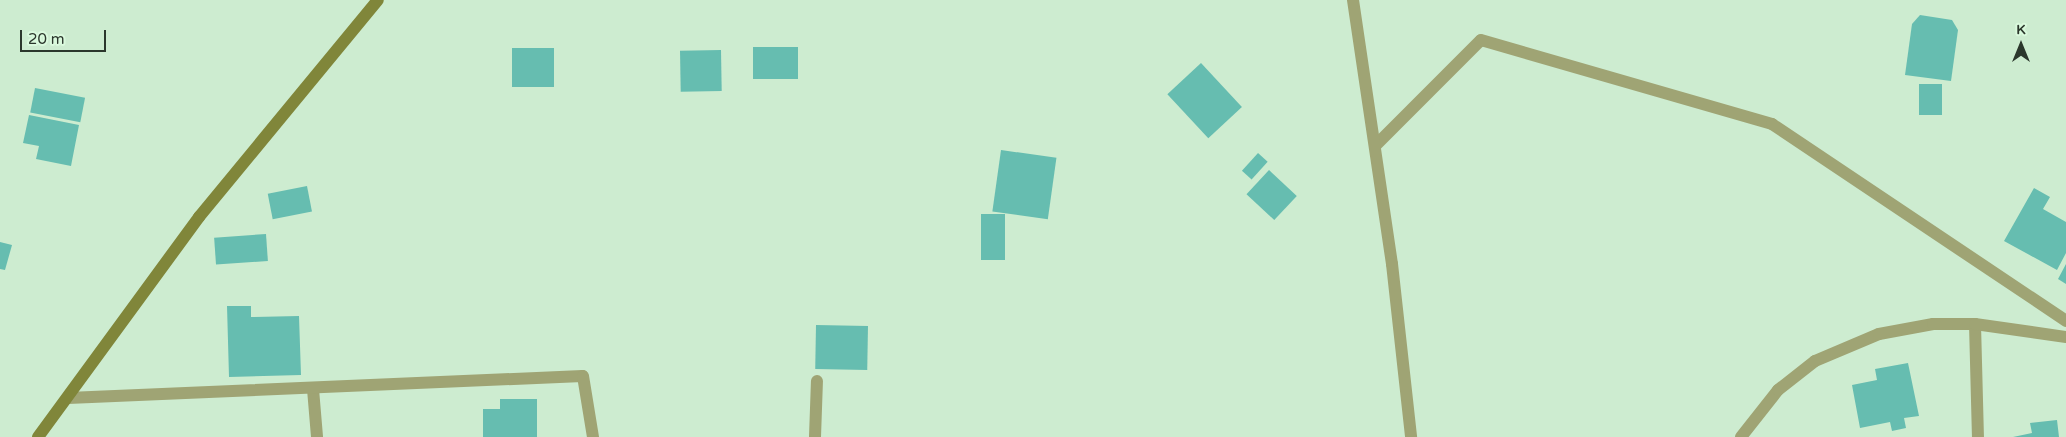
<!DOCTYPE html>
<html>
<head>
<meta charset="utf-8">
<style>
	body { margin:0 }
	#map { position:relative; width:2066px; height:437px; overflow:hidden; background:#cdecd0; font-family:"Varela Round",sans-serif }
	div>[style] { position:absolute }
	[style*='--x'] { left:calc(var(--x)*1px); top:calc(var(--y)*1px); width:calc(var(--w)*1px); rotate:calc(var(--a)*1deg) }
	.building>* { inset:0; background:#66bdb0; transform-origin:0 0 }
	.minor>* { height:12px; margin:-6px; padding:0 6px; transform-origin:6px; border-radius:6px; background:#9fa474 }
	.tertiary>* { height:12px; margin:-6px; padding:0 6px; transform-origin:6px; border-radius:6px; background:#9fa474 }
	.secondary>* { height:12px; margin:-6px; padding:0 6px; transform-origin:6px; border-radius:6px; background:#80863a }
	span { translate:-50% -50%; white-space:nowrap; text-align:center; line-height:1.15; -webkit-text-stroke:4.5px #daf9dd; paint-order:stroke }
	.north { position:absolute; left:1996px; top:20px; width:50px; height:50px; -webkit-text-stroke:4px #daf9dd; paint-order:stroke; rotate:0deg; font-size:14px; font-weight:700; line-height:20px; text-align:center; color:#2b372c }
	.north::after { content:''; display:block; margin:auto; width:18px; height:22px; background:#2b372c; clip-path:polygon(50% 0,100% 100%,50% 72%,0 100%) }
	.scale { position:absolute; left:20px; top:30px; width:86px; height:22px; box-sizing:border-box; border:2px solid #2b372c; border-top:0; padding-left:6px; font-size:15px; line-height:18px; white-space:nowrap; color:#2b372c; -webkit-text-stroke:4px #daf9dd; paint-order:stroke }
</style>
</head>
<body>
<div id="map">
	<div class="building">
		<i style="clip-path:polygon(1920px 15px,1952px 20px,1958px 30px,1951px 81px,1905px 75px,1912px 24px)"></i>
		<i style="left:753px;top:47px;width:45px;height:32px"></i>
		<i style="left:512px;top:48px;width:42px;height:39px"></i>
		<i style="left:721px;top:50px;width:41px;height:41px;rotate:89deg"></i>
		<i style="left:1201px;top:63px;width:60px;height:46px;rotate:47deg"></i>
		<i style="left:1919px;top:84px;width:23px;height:31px"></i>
		<i style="left:35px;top:88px;width:51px;height:25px;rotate:11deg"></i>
		<i style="clip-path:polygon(29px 115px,79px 125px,71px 166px,36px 159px,39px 146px,23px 143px)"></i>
		<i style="left:1001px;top:150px;width:56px;height:62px;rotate:8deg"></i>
		<i style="left:1258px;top:153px;width:13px;height:24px;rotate:42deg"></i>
		<i style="left:1269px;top:170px;width:38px;height:33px;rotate:43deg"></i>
		<i style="left:307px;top:186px;width:26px;height:40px;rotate:79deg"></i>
		<i style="clip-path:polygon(2034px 188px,2050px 197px,2043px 209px,2066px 222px,2066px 253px,2057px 270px,2004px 241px)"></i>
		<i style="left:981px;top:214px;width:24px;height:46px"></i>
		<i style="left:266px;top:234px;width:27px;height:52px;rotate:86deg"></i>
		<i style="clip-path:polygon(0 242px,12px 245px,5px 270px,0 269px)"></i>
		<i style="clip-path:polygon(2066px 264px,2066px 284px,2058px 279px)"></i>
		<i style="clip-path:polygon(227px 306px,251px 306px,251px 317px,299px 316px,301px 375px,229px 377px)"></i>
		<i style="left:816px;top:325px;width:52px;height:44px;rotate:1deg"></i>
		<i style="clip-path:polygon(1908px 363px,1919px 416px,1904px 418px,1906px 428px,1892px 431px,1890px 422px,1860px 428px,1852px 385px,1877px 380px,1875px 369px)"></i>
		<i style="clip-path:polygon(500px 399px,537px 399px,537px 437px,483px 437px,483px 409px,500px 409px)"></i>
		<i style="clip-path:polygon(2057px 420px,2059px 437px,2013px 437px,2032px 433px,2030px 423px)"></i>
	</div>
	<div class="minor">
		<i style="--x:1376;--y:145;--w:148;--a:-45"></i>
		<i style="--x:1481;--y:40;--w:303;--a:16.1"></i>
		<i style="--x:1772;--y:124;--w:354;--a:33.8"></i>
		<i style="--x:1975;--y:324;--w:113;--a:88.5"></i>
		<i style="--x:313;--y:389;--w:48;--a:85.2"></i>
		<i style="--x:68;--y:398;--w:515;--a:-2.45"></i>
		<i style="--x:583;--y:376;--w:62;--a:80.7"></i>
		<i style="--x:815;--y:437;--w:56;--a:-88"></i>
	</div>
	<div class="tertiary">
		<i style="--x:1353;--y:0;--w:267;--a:81.6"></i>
		<i style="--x:1392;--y:264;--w:174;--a:83.7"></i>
		<i style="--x:1741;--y:437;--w:60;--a:-51.8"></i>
		<i style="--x:1778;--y:390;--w:47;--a:-38.1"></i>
		<i style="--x:1815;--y:361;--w:69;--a:-22.9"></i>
		<i style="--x:1879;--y:334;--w:55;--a:-10.5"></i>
		<i style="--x:1933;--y:324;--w:42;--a:0"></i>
		<i style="--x:1975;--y:324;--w:92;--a:8.1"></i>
	</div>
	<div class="secondary">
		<i style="--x:38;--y:437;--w:273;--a:-53.8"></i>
		<i style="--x:199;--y:217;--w:281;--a:-50.5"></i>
	</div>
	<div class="north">K</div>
	<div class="scale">20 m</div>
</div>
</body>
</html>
